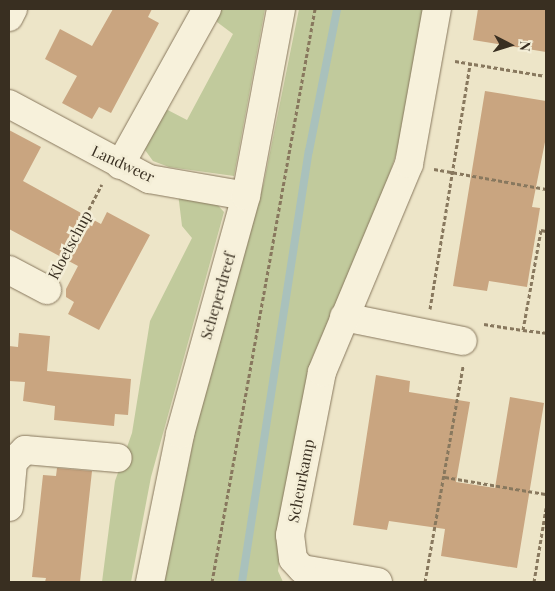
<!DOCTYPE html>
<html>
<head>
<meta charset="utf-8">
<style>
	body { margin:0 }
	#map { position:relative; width:555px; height:591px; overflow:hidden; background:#ede5c8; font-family:"Playfair Display",serif }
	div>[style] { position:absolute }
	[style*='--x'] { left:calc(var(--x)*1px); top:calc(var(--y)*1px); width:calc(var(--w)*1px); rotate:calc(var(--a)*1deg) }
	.green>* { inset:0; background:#c1ca9c }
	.stream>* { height:8px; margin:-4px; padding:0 4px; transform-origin:4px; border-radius:4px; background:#a9c1bc }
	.building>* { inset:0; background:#c9a580 }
	.path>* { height:3px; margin-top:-1.5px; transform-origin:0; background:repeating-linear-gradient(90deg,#88785e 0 4px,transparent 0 6.5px) }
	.roads { filter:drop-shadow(0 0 1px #88785e) drop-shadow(0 0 1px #88785e) }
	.minor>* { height:28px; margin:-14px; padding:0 14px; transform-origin:14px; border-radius:14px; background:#f7f1db }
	span { translate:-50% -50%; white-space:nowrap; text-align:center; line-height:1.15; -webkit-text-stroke:5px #f4eed7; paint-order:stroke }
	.street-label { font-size:15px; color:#392f21 }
	.frame { position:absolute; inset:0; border:10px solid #392f21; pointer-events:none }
	.north { position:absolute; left:485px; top:20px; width:50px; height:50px; -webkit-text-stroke:4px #f4eed7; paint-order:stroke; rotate:95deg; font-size:14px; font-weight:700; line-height:20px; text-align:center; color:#392f21 }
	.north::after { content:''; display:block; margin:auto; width:18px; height:22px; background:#392f21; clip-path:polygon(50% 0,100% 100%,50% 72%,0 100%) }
</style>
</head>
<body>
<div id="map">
	<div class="green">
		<i style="clip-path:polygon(218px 9px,265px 9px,234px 176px,169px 167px,153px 161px,145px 150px,145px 137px,160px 106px,187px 120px,233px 34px,217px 22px)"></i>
		<i style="clip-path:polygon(299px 9px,429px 9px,402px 137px,377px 211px,312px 358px,292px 457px,278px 571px,283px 582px,164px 582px,195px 432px,264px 182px)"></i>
		<i style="clip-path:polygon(178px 193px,214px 201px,224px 212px,151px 477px,131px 582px,102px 582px,115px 481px,132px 433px,150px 321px,192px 238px,182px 226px)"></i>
	</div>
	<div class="stream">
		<i style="--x:242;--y:582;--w:436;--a:-81.2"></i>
		<i style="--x:309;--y:151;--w:145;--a:-78.8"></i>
	</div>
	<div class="building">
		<i style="clip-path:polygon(113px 9px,152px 9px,148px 17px,159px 23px,111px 113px,99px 107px,92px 119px,62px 103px,77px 76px,45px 59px,60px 29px,92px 46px)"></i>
		<i style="clip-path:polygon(478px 9px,546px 9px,546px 52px,473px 40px)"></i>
		<i style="clip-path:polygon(485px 91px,546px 101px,546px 137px,532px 207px,540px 208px,527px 287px,489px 281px,487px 291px,453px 286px)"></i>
		<i style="clip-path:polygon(9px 130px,41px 147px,23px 181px,101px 224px,107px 212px,150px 235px,99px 330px,68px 314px,74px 302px,66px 297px,66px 289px,78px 266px,9px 229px)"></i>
		<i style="clip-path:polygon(19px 333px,50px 336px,47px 371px,131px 379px,128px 415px,115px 414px,114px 426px,54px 420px,55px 406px,23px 401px,25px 382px,9px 381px,9px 346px,18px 347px)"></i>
		<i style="clip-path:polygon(376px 375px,410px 381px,409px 392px,470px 402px,456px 482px,495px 488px,510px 397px,544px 403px,517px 568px,441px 556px,445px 529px,389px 521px,387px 530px,353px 525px)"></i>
		<i style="clip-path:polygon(57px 468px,92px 471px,80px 582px,45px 582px,46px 578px,32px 577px,43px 475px,56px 476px)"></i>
	</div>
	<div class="path">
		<i style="--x:455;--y:61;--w:92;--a:9.4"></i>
		<i style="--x:434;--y:169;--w:114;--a:10.1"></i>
		<i style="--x:59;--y:267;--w:93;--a:-62.6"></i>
		<i style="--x:430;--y:309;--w:248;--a:-80.7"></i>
		<i style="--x:484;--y:324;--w:39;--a:9"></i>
		<i style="--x:523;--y:330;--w:102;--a:-79.8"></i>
		<i style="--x:541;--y:230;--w:5;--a:11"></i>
		<i style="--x:523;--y:330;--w:23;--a:7"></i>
		<i style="--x:445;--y:477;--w:102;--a:9.6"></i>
		<i style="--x:212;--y:582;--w:582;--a:-79.81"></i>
		<i style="--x:425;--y:582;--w:219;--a:-80"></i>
		<i style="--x:534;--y:582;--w:75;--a:-80.8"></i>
	</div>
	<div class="roads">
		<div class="minor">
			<i style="--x:9;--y:17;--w:9;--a:-63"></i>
			<i style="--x:9;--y:104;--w:159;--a:28.2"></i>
			<i style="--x:149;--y:179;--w:98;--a:9.9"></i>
			<i style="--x:120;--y:165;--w:179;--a:-60.9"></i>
			<i style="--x:9;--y:270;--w:43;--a:27.8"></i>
			<i style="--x:344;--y:317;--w:121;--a:11.4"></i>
			<i style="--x:9;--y:507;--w:45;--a:-84.9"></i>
			<i style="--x:13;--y:462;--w:17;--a:-45"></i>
			<i style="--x:25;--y:450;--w:93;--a:4.9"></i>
			<i style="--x:150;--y:582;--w:151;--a:-78.5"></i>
			<i style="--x:180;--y:434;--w:247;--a:-74.5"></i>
			<i style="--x:246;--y:196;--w:190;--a:-79.4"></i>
			<i style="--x:378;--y:582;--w:77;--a:-170.3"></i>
			<i style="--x:302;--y:569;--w:13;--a:-132"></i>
			<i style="--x:293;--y:559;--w:24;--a:-97"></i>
			<i style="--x:290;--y:535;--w:166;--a:-78.9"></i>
			<i style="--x:322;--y:372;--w:225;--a:-67.3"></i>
			<i style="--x:409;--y:164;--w:158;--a:-79.8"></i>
		</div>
	</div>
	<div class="street-label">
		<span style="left:123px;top:164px;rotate:25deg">Landweer</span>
		<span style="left:70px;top:245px;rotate:-62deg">Kloetschup</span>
		<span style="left:218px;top:296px;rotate:-74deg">Scheperdreef</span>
		<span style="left:301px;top:481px;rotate:-79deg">Scheurkamp</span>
	</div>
	<div class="frame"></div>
	<div class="north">N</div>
</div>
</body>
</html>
